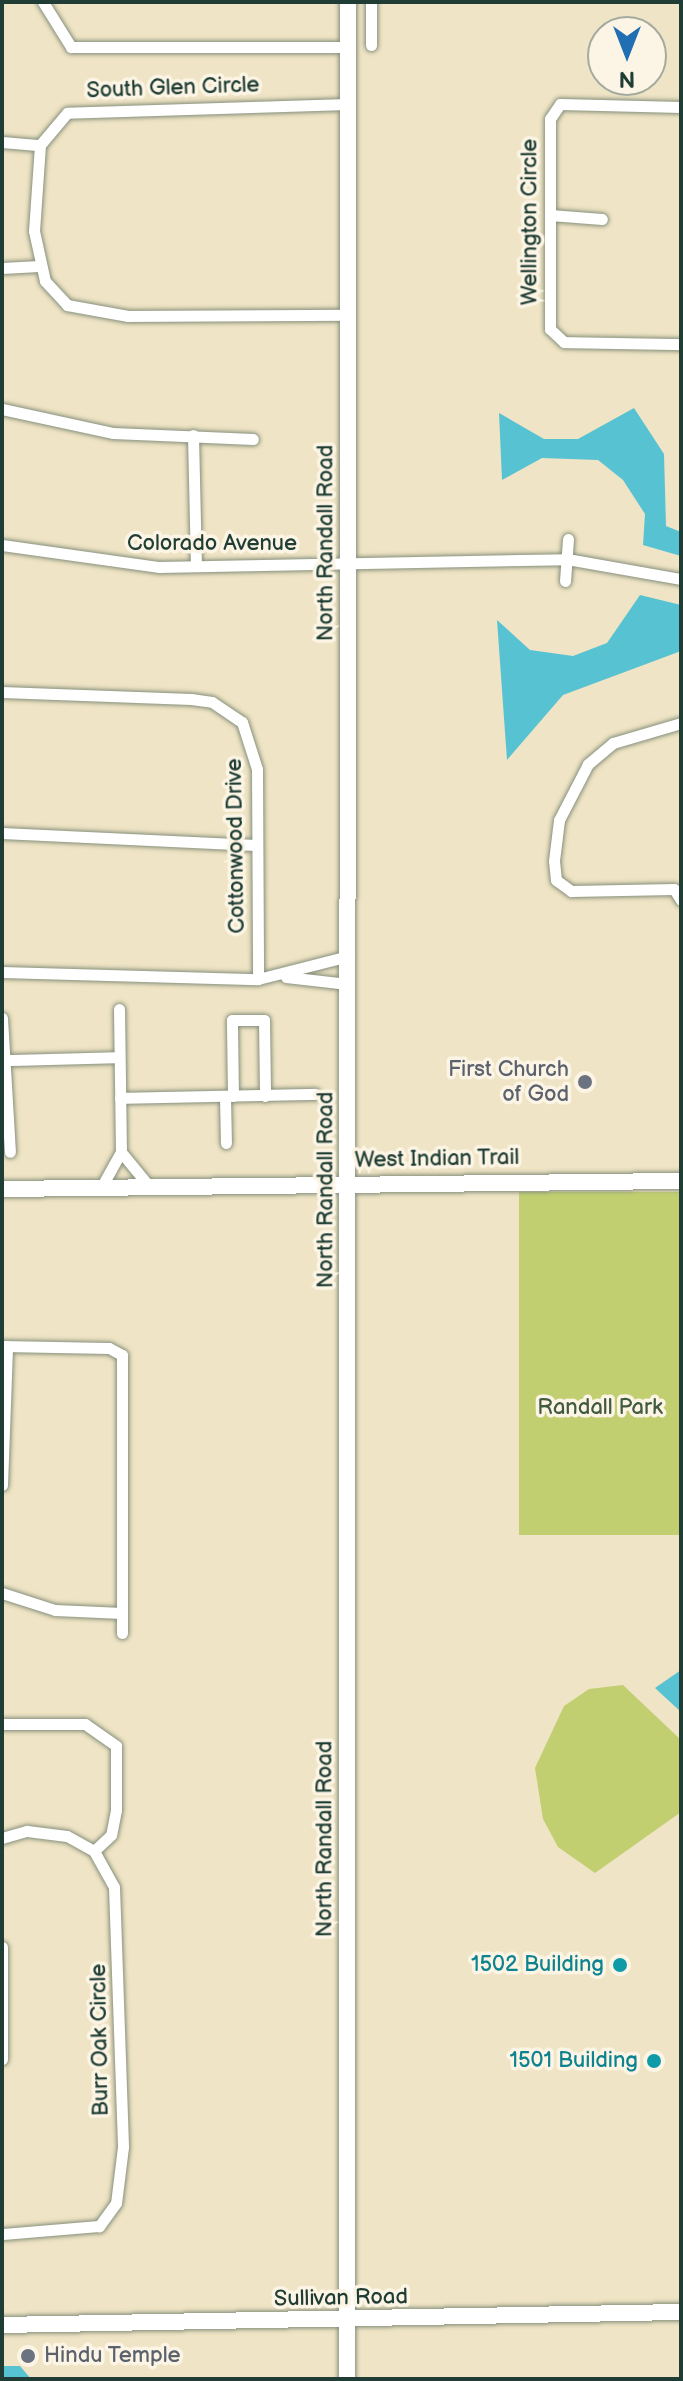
<!DOCTYPE html>
<html>
<head>
<meta charset="utf-8">
<style>
	body { margin:0 }
	#map { position:relative; width:683px; height:2381px; overflow:hidden; background:#efe4c5; font-family:"Balsamiq Sans",sans-serif }
	div>[style] { position:absolute }
	[style*='--x'] { left:calc(var(--x)*1px); top:calc(var(--y)*1px); width:calc(var(--w)*1px); rotate:calc(var(--a)*1deg) }
	.green>* { inset:0; background:#c1cf71; transform-origin:0 0 }
	.water>* { inset:0; background:#57c2d2 }
	.roads { filter:drop-shadow(0 0 2px #87907c) drop-shadow(0 0 2px #87907c) }
	.street>* { height:11px; margin:-5.5px; padding:0 5.5px; transform-origin:5.5px; border-radius:5.5px; background:#fff }
	.secondary>* { height:16px; margin:-8px; padding:0 8px; transform-origin:8px; border-radius:8px; background:#fff }
	.dots>* { width:22px; height:22px; translate:-50% -50%; box-sizing:border-box; border:4px solid #fcf5e5; border-radius:50% }
	span { translate:-50% -50%; white-space:nowrap; text-align:center; line-height:1.15; -webkit-text-stroke:7px #fcf5e5; paint-order:stroke }
	.street-label { font-size:22px; color:#1f3d34 }
	.worship-label { font-size:22px; color:#5b616d }
	.right { translate:-100% -50%; text-align:right }
	.left { translate:0 -50%; text-align:left }
	.park-label { font-size:22px; color:#3f5a40 }
	.culture-label { font-size:22px; color:#0d838f }
	.frame { position:absolute; inset:0; border:4px solid #1f3d34; pointer-events:none }
	.north { position:absolute; left:587px; top:16px; width:80px; height:80px; box-sizing:border-box; background:#fcf5e5; border:2px solid #a4ab9e; border-radius:50%; rotate:180deg; font-size:22px; font-weight:700; line-height:32px; text-align:center; color:#1f3d34 }
	.north::after { content:''; display:block; margin:auto; width:28px; height:36px; background:#1f6fb2; clip-path:polygon(50% 0,100% 100%,50% 72%,0 100%) }
</style>
</head>
<body>
<div id="map">
	<div class="green">
		<i style="left:681px;top:1192px;width:343px;height:162px;rotate:90deg"></i>
		<i style="clip-path:polygon(623px 1685px,681px 1740px,681px 1812px,595px 1873px,558px 1847px,543px 1819px,535px 1768px,564px 1706px,589px 1689px)"></i>
	</div>
	<div class="water">
		<i style="clip-path:polygon(634px 408px,664px 454px,666px 526px,681px 532px,681px 556px,643px 545px,645px 514px,623px 480px,598px 460px,542px 458px,502px 480px,499px 413px,544px 439px,578px 439px)"></i>
		<i style="clip-path:polygon(640px 595px,681px 605px,681px 651px,563px 695px,507px 760px,497px 620px,530px 650px,573px 656px,607px 643px)"></i>
		<i style="clip-path:polygon(681px 1670px,681px 1712px,655px 1688px)"></i>
		<i style="clip-path:polygon(2px 2366px,20px 2366px,31px 2379px,2px 2379px)"></i>
	</div>
	<div class="roads">
		<div class="street">
			<i style="--x:43;--y:2;--w:53;--a:58.1"></i>
			<i style="--x:71;--y:47;--w:277;--a:0"></i>
			<i style="--x:371;--y:45;--w:43;--a:-90"></i>
			<i style="--x:348;--y:104;--w:281;--a:178.2"></i>
			<i style="--x:67;--y:113;--w:42;--a:130.2"></i>
			<i style="--x:40;--y:145;--w:86;--a:94"></i>
			<i style="--x:34;--y:231;--w:51;--a:77.6"></i>
			<i style="--x:45;--y:281;--w:33;--a:47"></i>
			<i style="--x:67;--y:305;--w:62;--a:10.2"></i>
			<i style="--x:128;--y:316;--w:220;--a:-0.3"></i>
			<i style="--x:681;--y:107;--w:121;--a:-178.6"></i>
			<i style="--x:560;--y:104;--w:18;--a:124"></i>
			<i style="--x:550;--y:119;--w:210;--a:90"></i>
			<i style="--x:550;--y:329;--w:19;--a:43"></i>
			<i style="--x:564;--y:342;--w:117;--a:1"></i>
			<i style="--x:2;--y:142;--w:38;--a:5"></i>
			<i style="--x:550;--y:215;--w:52;--a:4.4"></i>
			<i style="--x:2;--y:268;--w:37;--a:-3"></i>
			<i style="--x:2;--y:409;--w:114;--a:12.2"></i>
			<i style="--x:113;--y:433;--w:140;--a:2.5"></i>
			<i style="--x:193;--y:435;--w:131;--a:88.7"></i>
			<i style="--x:2;--y:545;--w:159;--a:8"></i>
			<i style="--x:159;--y:567;--w:408;--a:-1.1"></i>
			<i style="--x:567;--y:559;--w:116;--a:10"></i>
			<i style="--x:565;--y:581;--w:42;--a:-85.9"></i>
			<i style="--x:2;--y:692;--w:189;--a:2.1"></i>
			<i style="--x:191;--y:699;--w:21;--a:8"></i>
			<i style="--x:212;--y:702;--w:36;--a:34"></i>
			<i style="--x:242;--y:722;--w:49;--a:72.3"></i>
			<i style="--x:257;--y:769;--w:210;--a:89.7"></i>
			<i style="--x:681;--y:723;--w:71;--a:163.6"></i>
			<i style="--x:613;--y:743;--w:33;--a:140"></i>
			<i style="--x:588;--y:764;--w:63;--a:117.4"></i>
			<i style="--x:559;--y:820;--w:41;--a:97"></i>
			<i style="--x:554;--y:861;--w:19;--a:84"></i>
			<i style="--x:556;--y:880;--w:19;--a:36"></i>
			<i style="--x:571;--y:891;--w:103;--a:-1.1"></i>
			<i style="--x:674;--y:889;--w:13;--a:58"></i>
			<i style="--x:2;--y:833;--w:254;--a:2.7"></i>
			<i style="--x:2;--y:972;--w:256;--a:1.6"></i>
			<i style="--x:258;--y:979;--w:94;--a:-14.2"></i>
			<i style="--x:286;--y:977;--w:62;--a:6.4"></i>
			<i style="--x:2;--y:1018;--w:134;--a:86.6"></i>
			<i style="--x:8;--y:1060;--w:111;--a:-1.5"></i>
			<i style="--x:233;--y:1096;--w:76;--a:-90.8"></i>
			<i style="--x:232;--y:1020;--w:32;--a:0"></i>
			<i style="--x:264;--y:1020;--w:76;--a:89.2"></i>
			<i style="--x:225;--y:1097;--w:46;--a:88.8"></i>
			<i style="--x:120;--y:1098;--w:195;--a:-1.2"></i>
			<i style="--x:121;--y:1152;--w:43;--a:50.7"></i>
			<i style="--x:102;--y:1186;--w:39;--a:-61"></i>
			<i style="--x:121;--y:1152;--w:143;--a:-90.8"></i>
			<i style="--x:2;--y:1346;--w:107;--a:1.1"></i>
			<i style="--x:109;--y:1348;--w:15;--a:28"></i>
			<i style="--x:122;--y:1355;--w:278;--a:90"></i>
			<i style="--x:2;--y:1485;--w:139;--a:-87.9"></i>
			<i style="--x:2;--y:1593;--w:56;--a:17.8"></i>
			<i style="--x:55;--y:1610;--w:67;--a:2.6"></i>
			<i style="--x:2;--y:1724;--w:83;--a:0"></i>
			<i style="--x:85;--y:1724;--w:38;--a:35"></i>
			<i style="--x:116;--y:1746;--w:64;--a:90"></i>
			<i style="--x:116;--y:1810;--w:25;--a:101"></i>
			<i style="--x:111;--y:1835;--w:23;--a:137"></i>
			<i style="--x:2;--y:1838;--w:26;--a:-16"></i>
			<i style="--x:27;--y:1831;--w:40;--a:7.1"></i>
			<i style="--x:67;--y:1836;--w:31;--a:29"></i>
			<i style="--x:94;--y:1851;--w:41;--a:60.9"></i>
			<i style="--x:114;--y:1887;--w:260;--a:88"></i>
			<i style="--x:123;--y:2147;--w:56;--a:97.1"></i>
			<i style="--x:116;--y:2203;--w:29;--a:126"></i>
			<i style="--x:99;--y:2226;--w:97;--a:175.3"></i>
			<i style="--x:2;--y:1947;--w:112;--a:90"></i>
		</div>
		<div class="secondary">
			<i style="--x:2;--y:1189;--w:679;--a:-0.68"></i>
			<i style="--x:2;--y:2325;--w:679;--a:-1.1"></i>
			<i style="--x:347;--y:2379;--w:2377;--a:-89.98"></i>
		</div>
	</div>
	<div class="dots">
		<i style="left:585px;top:1082px;background:#6b7280"></i>
		<i style="left:620px;top:1965px;background:#0f9aa8"></i>
		<i style="left:654px;top:2061px;background:#0f9aa8"></i>
		<i style="left:28px;top:2356px;background:#6b7280"></i>
	</div>
	<div class="street-label">
		<span style="left:173px;top:88px;rotate:-2deg">South Glen Circle</span>
		<span style="left:530px;top:222px;rotate:-90deg">Wellington Circle</span>
		<span style="left:326px;top:543px;rotate:-90deg">North Randall Road</span>
		<span style="left:212px;top:544px">Colorado Avenue</span>
		<span style="left:236px;top:846px;rotate:-91deg">Cottonwood Drive</span>
		<span style="left:437px;top:1159px;rotate:-1deg">West Indian Trail</span>
		<span style="left:326px;top:1190px;rotate:-90deg">North Randall Road</span>
		<span style="left:325px;top:1839px;rotate:-90deg">North Randall Road</span>
		<span style="left:100px;top:2040px;rotate:-91deg">Burr Oak Circle</span>
		<span style="left:341px;top:2298px;rotate:-1deg">Sullivan Road</span>
	</div>
	<div class="worship-label">
		<span class="right" style="left:569px;top:1082px">First Church<br>of God</span>
		<span class="left" style="left:44px;top:2356px">Hindu Temple</span>
	</div>
	<div class="park-label">
		<span style="left:600px;top:1408px">Randall Park</span>
	</div>
	<div class="culture-label">
		<span class="right" style="left:604px;top:1965px">1502 Building</span>
		<span class="right" style="left:638px;top:2061px">1501 Building</span>
	</div>
	<div class="frame"></div>
	<div class="north">N</div>
</div>
</body>
</html>
